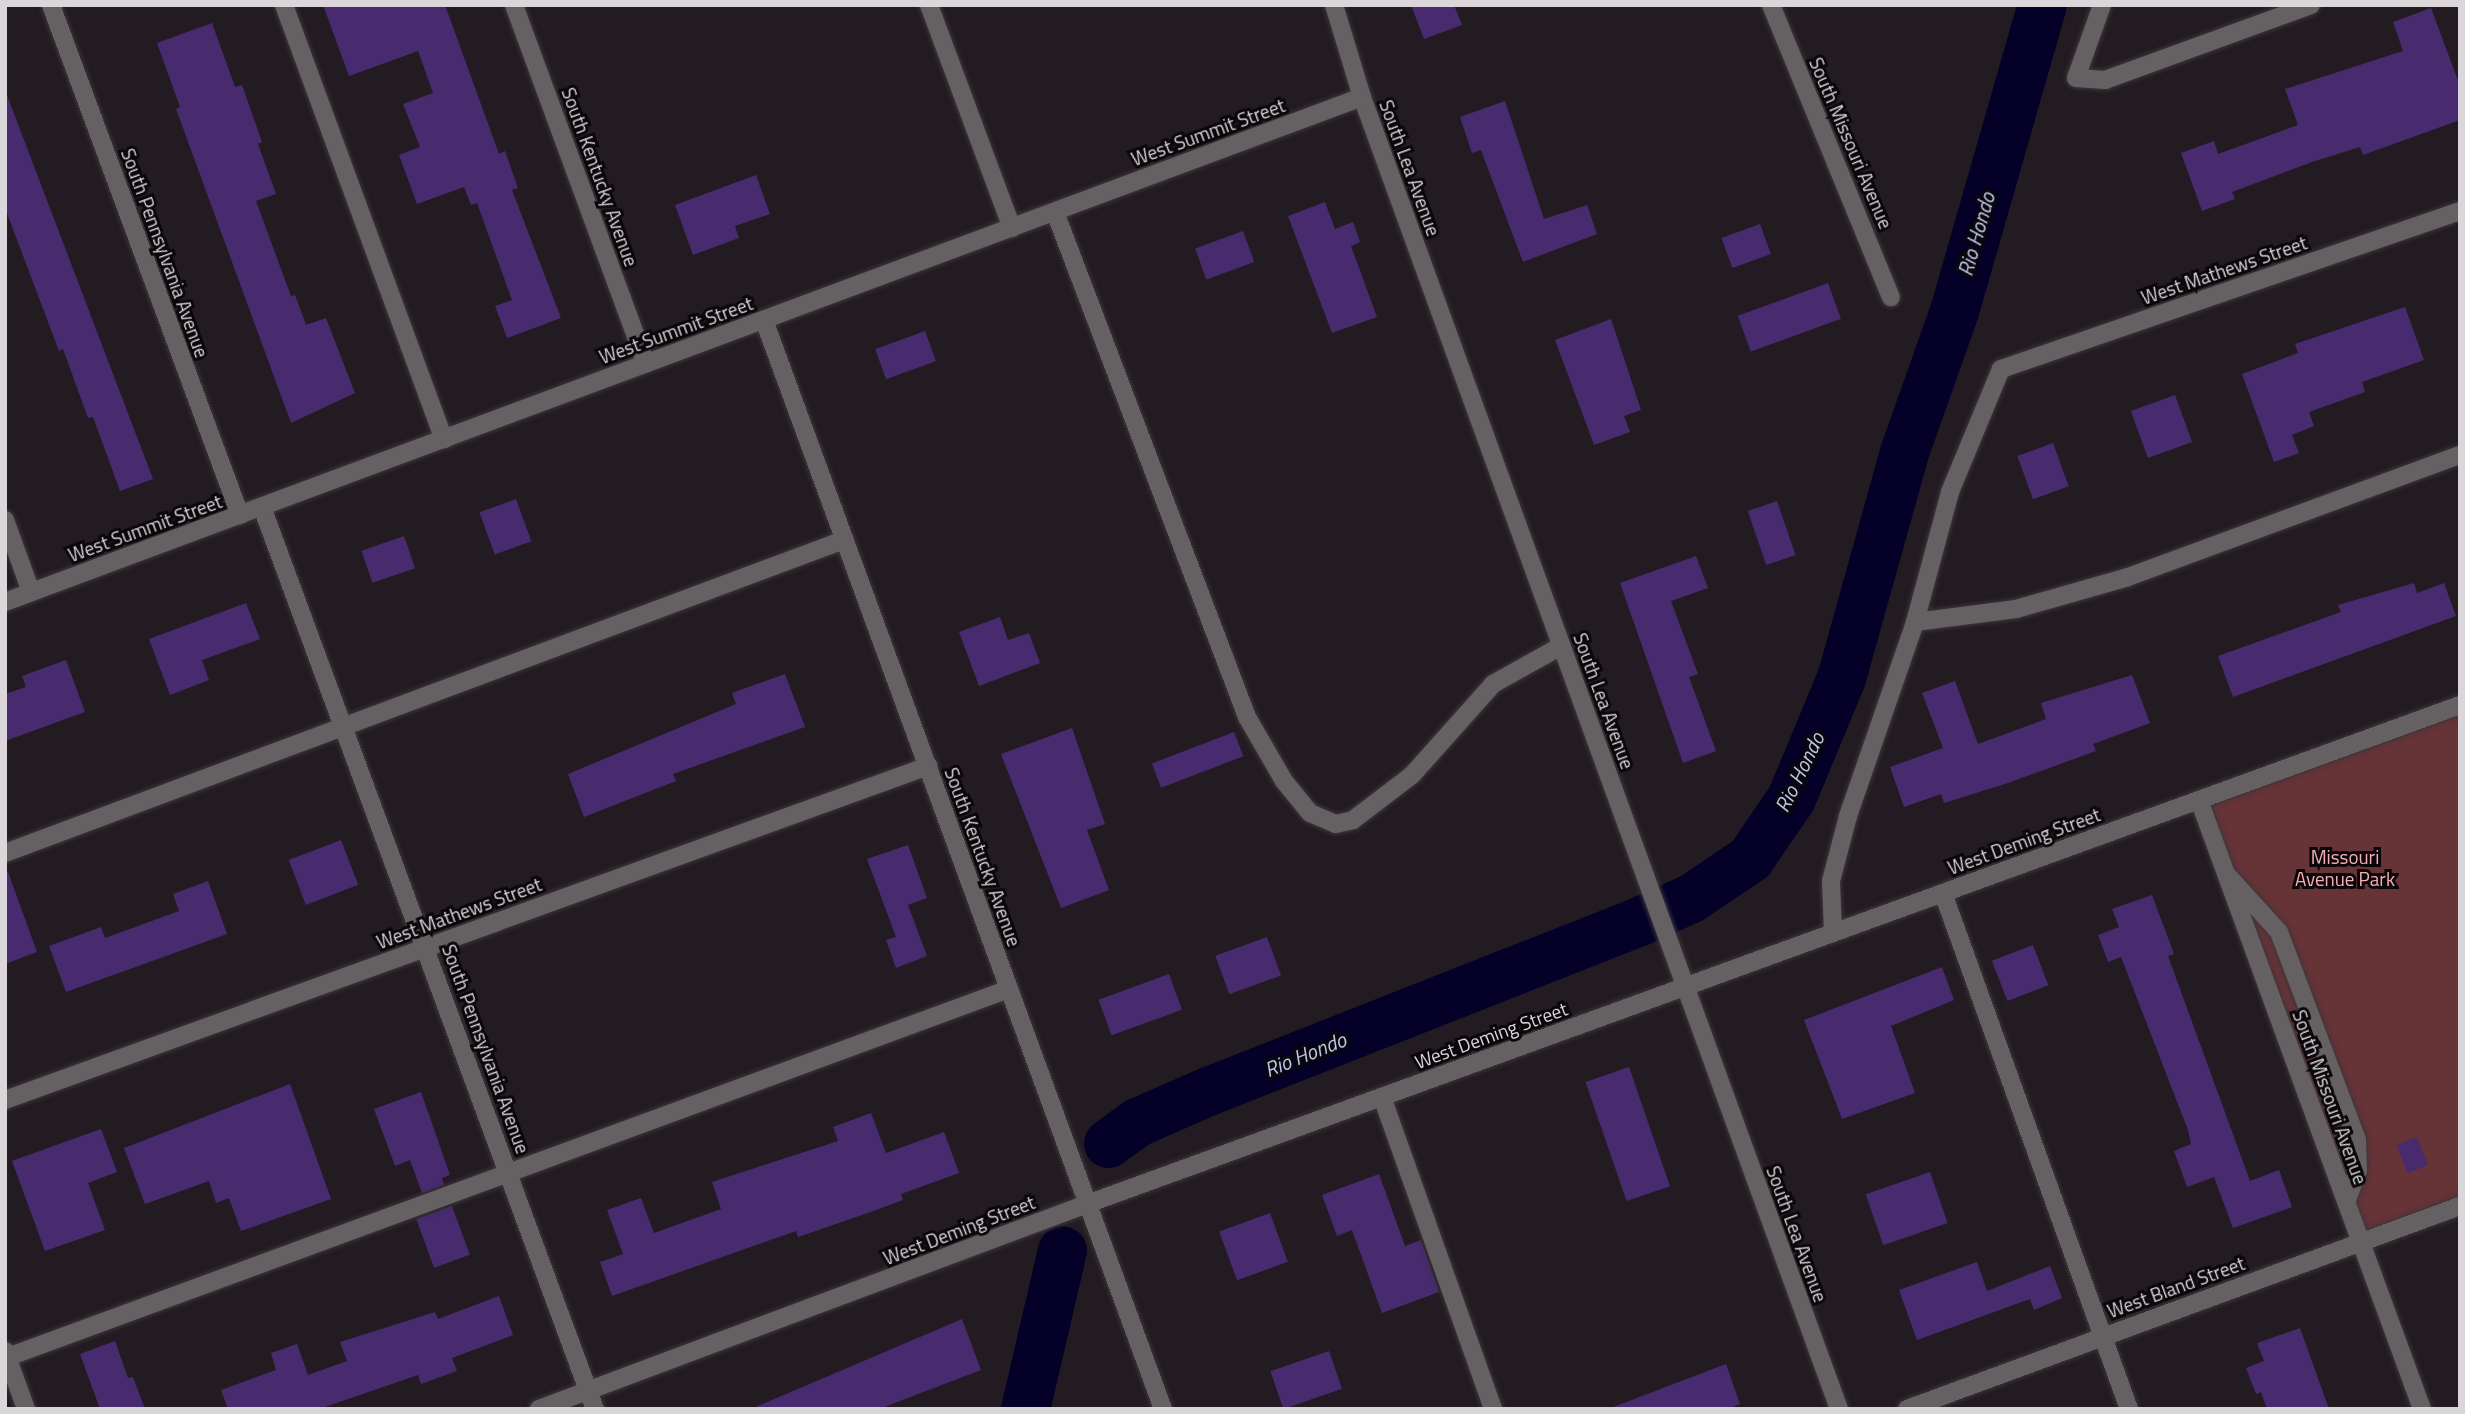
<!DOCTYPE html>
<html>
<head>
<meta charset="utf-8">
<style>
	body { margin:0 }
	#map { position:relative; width:2465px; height:1414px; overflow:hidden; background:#221c22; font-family:"Titillium Web",sans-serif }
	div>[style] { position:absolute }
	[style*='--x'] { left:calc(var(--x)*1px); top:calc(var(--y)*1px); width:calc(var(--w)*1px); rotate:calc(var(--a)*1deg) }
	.green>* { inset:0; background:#663337 }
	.river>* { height:49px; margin:-24.5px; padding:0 24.5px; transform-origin:24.5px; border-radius:24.5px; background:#040027 }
	.building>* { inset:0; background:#482a6e; transform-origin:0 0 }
	.roads { filter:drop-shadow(0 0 2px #3c363c) drop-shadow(0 0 2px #3c363c) }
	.minor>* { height:18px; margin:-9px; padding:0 9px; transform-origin:9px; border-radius:9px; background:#656163 }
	span { translate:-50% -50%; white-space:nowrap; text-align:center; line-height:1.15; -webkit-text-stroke:6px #0a070a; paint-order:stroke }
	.street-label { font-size:19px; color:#dad6da }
	.park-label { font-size:19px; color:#f8afb2 }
	.water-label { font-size:21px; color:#bec5ed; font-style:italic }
	.frame { position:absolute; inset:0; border:7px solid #dad6da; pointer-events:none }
</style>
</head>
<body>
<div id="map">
	<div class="green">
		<i style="clip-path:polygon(2460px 705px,2460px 1206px,2360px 1242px,2199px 800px)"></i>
	</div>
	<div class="river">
		<i style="--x:1108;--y:1143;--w:36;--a:-36"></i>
		<i style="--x:1137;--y:1122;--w:77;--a:-23.6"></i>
		<i style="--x:1208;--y:1091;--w:461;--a:-21.5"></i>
		<i style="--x:1637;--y:922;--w:59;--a:-24"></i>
		<i style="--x:1691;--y:898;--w:71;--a:-34.1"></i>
		<i style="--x:1750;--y:858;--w:73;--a:-55.7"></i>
		<i style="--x:1791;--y:798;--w:130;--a:-67.4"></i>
		<i style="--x:1841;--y:678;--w:235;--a:-74.4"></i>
		<i style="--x:1904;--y:452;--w:150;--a:-70.5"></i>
		<i style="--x:1954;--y:311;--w:318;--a:-74"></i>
		<i style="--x:1025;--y:1409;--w:163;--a:-76.9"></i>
	</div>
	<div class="building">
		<i style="clip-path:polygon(323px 5px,445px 5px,499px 154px,505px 151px,518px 188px,512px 190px,561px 318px,507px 338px,495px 306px,512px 300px,477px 203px,471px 205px,464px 187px,417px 204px,399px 155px,420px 147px,403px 104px,433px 93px,418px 51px,349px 76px)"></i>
		<i style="clip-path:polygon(1411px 5px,1454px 5px,1462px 25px,1424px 39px)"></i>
		<i style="clip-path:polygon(2431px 8px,2460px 86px,2460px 120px,2363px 155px,2360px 147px,2312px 162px,2232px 192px,2235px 199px,2202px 211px,2181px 153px,2214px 141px,2218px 154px,2298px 125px,2285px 89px,2403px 51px,2393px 22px)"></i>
		<i style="clip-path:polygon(212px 23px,235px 87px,242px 85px,262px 142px,258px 144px,276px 194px,256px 201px,291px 296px,295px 295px,306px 325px,326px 318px,355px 393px,291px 423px,176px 109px,180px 107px,157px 43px)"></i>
		<i style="clip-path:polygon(5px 90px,153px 479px,120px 491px,93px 417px,88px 418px,63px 349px,59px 351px,5px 208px)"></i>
		<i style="clip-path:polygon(1505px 101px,1544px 219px,1587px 205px,1597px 234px,1523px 262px,1481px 150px,1472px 153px,1460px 117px)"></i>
		<i style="clip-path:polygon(756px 175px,770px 214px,735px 226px,739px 238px,693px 255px,675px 205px)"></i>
		<i style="clip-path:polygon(1325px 202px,1335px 229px,1353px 222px,1360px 242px,1351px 246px,1377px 317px,1332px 333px,1288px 216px)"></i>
		<i style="left:1760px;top:224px;width:32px;height:41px;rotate:70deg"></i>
		<i style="left:1243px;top:231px;width:33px;height:51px;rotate:70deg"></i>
		<i style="left:1828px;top:283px;width:38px;height:96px;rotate:70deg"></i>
		<i style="clip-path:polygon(2405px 307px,2424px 360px,2362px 382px,2365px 392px,2309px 412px,2314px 426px,2292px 435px,2299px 453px,2274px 462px,2242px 374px,2298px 353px,2295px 344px)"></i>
		<i style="clip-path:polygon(1611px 319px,1641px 410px,1624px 416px,1630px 432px,1594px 445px,1555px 340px)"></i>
		<i style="left:925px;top:331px;width:32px;height:53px;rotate:70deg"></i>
		<i style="left:2175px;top:395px;width:50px;height:47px;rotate:70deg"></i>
		<i style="left:2053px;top:443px;width:46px;height:38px;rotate:70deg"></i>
		<i style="left:516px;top:499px;width:45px;height:39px;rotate:70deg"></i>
		<i style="left:1777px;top:501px;width:57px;height:31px;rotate:71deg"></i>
		<i style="left:404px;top:536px;width:34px;height:45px;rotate:71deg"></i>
		<i style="clip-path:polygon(1696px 556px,1708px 588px,1671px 601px,1698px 674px,1689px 677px,1716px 751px,1683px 763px,1620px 583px)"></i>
		<i style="clip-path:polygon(2414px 583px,2417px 593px,2444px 583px,2456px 616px,2233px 697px,2218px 656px,2341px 612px,2338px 605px)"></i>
		<i style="clip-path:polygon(246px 603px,260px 639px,202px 660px,209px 680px,170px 695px,149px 639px)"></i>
		<i style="clip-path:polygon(1000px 617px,1008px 640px,1029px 633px,1040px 663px,979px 686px,959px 632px)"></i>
		<i style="clip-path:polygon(66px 660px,85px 712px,5px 741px,5px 694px,26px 687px,22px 676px)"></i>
		<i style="clip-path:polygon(785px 674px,805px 727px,673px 774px,676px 781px,584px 817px,568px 774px,736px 704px,732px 693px)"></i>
		<i style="clip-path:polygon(2132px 675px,2150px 723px,2093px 744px,2096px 751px,2008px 783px,1944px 803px,1941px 794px,1904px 807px,1890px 767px,1943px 748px,1922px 693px,1955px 681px,1978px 744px,2046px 719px,2041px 703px)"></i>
		<i style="clip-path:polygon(1072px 728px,1105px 824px,1087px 830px,1109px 890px,1061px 908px,1001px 754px)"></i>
		<i style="left:1234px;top:732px;width:26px;height:88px;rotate:69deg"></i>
		<i style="left:341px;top:840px;width:48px;height:56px;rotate:69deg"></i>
		<i style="clip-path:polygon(908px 845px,927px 898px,908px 905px,927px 956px,896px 968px,886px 940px,896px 937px,867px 859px)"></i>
		<i style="clip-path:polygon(8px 872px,37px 952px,5px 964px,5px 873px)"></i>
		<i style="clip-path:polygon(208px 881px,227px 934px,66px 992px,49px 946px,101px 927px,105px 938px,179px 911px,173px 894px)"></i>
		<i style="clip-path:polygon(2152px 895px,2174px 954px,2168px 956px,2250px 1181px,2279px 1170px,2292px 1207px,2233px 1228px,2214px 1177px,2187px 1187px,2174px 1151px,2191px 1144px,2188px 1130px,2121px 957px,2108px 962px,2098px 935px,2119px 927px,2112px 909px)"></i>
		<i style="left:1267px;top:937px;width:41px;height:55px;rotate:70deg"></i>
		<i style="left:2033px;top:945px;width:43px;height:44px;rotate:69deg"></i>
		<i style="clip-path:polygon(1942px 967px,1954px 1000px,1891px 1026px,1915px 1093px,1842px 1119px,1804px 1020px)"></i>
		<i style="left:1169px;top:974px;width:38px;height:75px;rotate:70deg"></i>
		<i style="left:1629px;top:1067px;width:126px;height:46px;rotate:71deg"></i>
		<i style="clip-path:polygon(290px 1084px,331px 1199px,241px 1231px,229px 1198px,216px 1203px,209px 1181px,145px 1204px,124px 1148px)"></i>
		<i style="clip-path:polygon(421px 1092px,450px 1175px,442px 1178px,444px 1185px,422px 1193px,410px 1160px,395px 1166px,374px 1109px)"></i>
		<i style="clip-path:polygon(871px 1113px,886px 1153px,944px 1132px,959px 1173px,901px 1194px,903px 1200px,865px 1214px,798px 1237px,796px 1231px,612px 1296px,600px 1262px,623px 1254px,607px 1210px,641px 1198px,654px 1233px,721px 1209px,712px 1182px,838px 1141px,833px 1127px)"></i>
		<i style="clip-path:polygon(101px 1129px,117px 1172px,88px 1183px,105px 1230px,45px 1251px,12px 1161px)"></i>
		<i style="left:2417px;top:1137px;width:30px;height:22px;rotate:69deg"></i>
		<i style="left:1930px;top:1172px;width:54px;height:68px;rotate:71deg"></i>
		<i style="clip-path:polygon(1379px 1174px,1405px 1246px,1421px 1240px,1439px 1292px,1382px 1313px,1352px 1230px,1337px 1236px,1322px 1195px)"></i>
		<i style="left:452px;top:1206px;width:52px;height:38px;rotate:70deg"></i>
		<i style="left:1270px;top:1213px;width:52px;height:54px;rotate:70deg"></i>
		<i style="clip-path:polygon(1977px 1262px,1987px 1291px,2050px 1266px,2062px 1298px,2034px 1310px,2030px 1299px,1917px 1340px,1899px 1290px)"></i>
		<i style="clip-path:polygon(499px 1296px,513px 1335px,452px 1358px,457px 1371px,421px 1384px,418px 1375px,319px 1409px,228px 1409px,221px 1390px,276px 1370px,271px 1353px,297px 1344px,308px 1375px,347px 1361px,340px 1342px,435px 1312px,438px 1319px)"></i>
		<i style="clip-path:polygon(962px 1319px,981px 1370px,879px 1409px,751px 1409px)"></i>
		<i style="clip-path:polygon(2300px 1328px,2329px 1409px,2267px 1409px,2261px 1392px,2256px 1394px,2246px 1368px,2264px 1361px,2257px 1343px)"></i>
		<i style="clip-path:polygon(115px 1341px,128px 1378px,133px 1377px,145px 1409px,100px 1409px,80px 1354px)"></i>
		<i style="left:1329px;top:1351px;width:40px;height:62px;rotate:71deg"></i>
		<i style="clip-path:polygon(1726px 1364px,1740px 1404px,1727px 1409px,1608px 1409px)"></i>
	</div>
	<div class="roads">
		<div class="minor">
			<i style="--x:51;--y:5;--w:544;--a:69.67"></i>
			<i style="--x:284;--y:5;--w:463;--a:69.8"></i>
			<i style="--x:514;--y:5;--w:382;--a:69.8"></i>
			<i style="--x:929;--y:5;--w:238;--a:69.6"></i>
			<i style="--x:1334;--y:5;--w:96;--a:73.1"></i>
			<i style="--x:1362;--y:97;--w:1396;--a:70.02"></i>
			<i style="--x:1771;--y:5;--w:316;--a:67.7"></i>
			<i style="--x:2102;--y:5;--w:77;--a:109.6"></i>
			<i style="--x:2076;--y:78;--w:29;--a:4"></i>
			<i style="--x:2105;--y:80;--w:219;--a:-20"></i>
			<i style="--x:1055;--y:212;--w:540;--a:69.18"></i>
			<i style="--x:1247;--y:717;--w:74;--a:60"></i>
			<i style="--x:1284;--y:781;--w:41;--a:50.9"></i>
			<i style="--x:1310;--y:813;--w:28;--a:23"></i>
			<i style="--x:1336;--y:824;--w:17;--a:-13"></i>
			<i style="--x:1353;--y:820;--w:74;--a:-37.3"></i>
			<i style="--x:1412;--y:775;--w:122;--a:-48.3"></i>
			<i style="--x:1493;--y:684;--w:78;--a:-29.2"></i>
			<i style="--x:764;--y:320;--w:1160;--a:69.88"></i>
			<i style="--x:262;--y:507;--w:962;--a:69.74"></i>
			<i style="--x:5;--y:520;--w:77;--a:70.1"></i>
			<i style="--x:5;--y:602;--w:1448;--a:-20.41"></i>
			<i style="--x:1915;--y:622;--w:102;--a:-7.3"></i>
			<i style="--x:2016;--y:609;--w:116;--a:-15.9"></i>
			<i style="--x:2128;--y:577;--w:354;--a:-20.2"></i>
			<i style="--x:2199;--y:800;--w:649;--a:69.89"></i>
			<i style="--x:5;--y:853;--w:895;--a:-20.46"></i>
			<i style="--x:2230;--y:878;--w:73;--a:47.8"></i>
			<i style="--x:2279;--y:932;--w:222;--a:69.4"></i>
			<i style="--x:2357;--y:1140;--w:31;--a:88"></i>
			<i style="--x:2358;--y:1171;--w:33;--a:111"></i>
			<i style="--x:1943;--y:893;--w:548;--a:70.18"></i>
			<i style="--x:1833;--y:933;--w:52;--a:-92.2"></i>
			<i style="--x:1831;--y:881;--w:67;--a:-75.3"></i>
			<i style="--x:1848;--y:816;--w:205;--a:-70.9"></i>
			<i style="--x:1915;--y:622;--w:135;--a:-74.9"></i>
			<i style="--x:1950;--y:492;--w:133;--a:-67.5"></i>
			<i style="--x:2001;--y:369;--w:485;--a:-19"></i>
			<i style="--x:1382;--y:1097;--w:331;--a:70.4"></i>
			<i style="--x:5;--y:1100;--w:982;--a:-19.89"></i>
			<i style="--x:5;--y:1351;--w:62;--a:70.1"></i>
			<i style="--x:5;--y:1358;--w:1070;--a:-20.18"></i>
			<i style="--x:539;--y:1409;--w:585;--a:-20.51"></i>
			<i style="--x:1087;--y:1204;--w:1461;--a:-19.97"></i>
			<i style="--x:1907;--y:1409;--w:589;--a:-20.16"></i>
		</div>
	</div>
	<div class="street-label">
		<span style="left:1208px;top:132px;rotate:-20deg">West Summit Street</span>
		<span style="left:1851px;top:143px;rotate:67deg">South Missouri Avenue</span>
		<span style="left:1410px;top:168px;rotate:70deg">South Lea Avenue</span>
		<span style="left:600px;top:177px;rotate:70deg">South Kentucky Avenue</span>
		<span style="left:165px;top:253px;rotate:70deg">South Pennsylvania Avenue</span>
		<span style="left:2224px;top:270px;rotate:-19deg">West Mathews Street</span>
		<span style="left:676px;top:330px;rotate:-20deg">West Summit Street</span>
		<span style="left:145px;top:528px;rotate:-20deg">West Summit Street</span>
		<span style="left:1604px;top:701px;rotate:70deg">South Lea Avenue</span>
		<span style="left:2024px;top:841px;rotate:-20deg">West Deming Street</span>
		<span style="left:983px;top:857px;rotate:70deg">South Kentucky Avenue</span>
		<span style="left:459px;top:913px;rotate:-20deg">West Mathews Street</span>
		<span style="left:1491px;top:1035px;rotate:-20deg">West Deming Street</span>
		<span style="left:486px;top:1049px;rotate:70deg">South Pennsylvania Avenue</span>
		<span style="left:2330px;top:1097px;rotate:70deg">South Missouri Avenue</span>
		<span style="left:959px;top:1230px;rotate:-21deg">West Deming Street</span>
		<span style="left:1797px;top:1234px;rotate:70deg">South Lea Avenue</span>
		<span style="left:2176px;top:1287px;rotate:-20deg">West Bland Street</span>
	</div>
	<div class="park-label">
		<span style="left:2345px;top:868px">Missouri<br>Avenue Park</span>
	</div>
	<div class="water-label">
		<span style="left:1976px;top:234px;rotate:-74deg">Rio Hondo</span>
		<span style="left:1799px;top:772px;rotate:-64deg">Rio Hondo</span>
		<span style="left:1305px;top:1054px;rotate:-22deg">Rio Hondo</span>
	</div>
	<div class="frame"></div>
</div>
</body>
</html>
